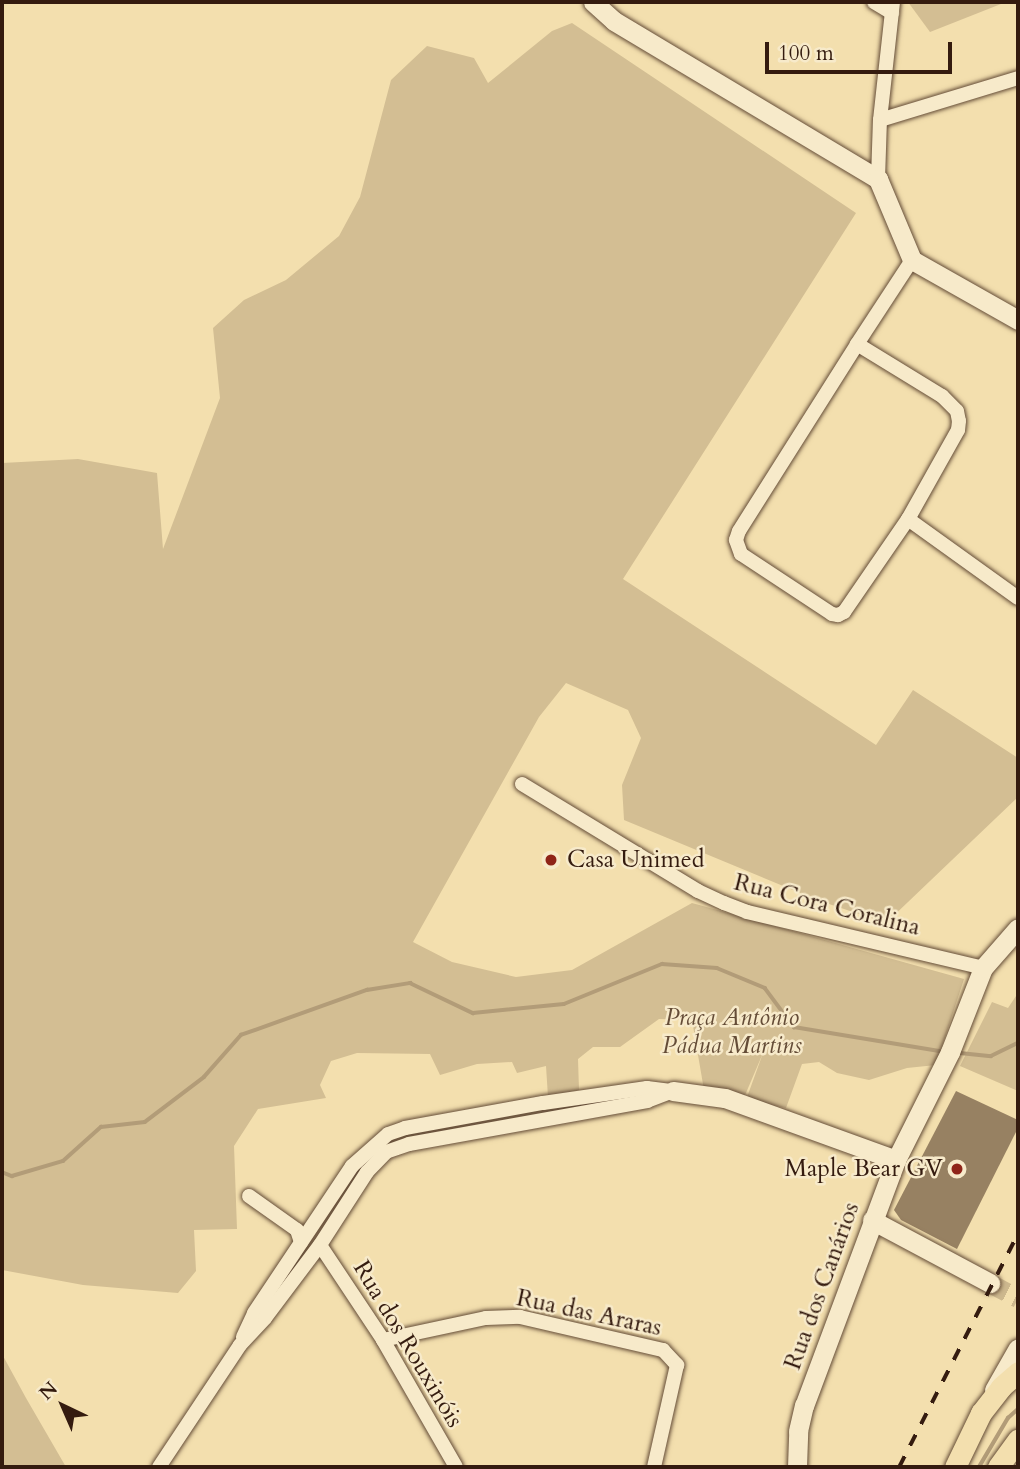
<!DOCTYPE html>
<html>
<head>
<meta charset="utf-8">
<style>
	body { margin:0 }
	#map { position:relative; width:1020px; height:1469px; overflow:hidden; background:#f3dfae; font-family:Cardo,serif }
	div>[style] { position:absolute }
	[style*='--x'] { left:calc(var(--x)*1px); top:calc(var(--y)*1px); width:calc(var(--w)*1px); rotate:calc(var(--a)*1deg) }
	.green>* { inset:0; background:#d3be93 }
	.stream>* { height:3.5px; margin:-1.75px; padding:0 1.75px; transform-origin:1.75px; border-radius:1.75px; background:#b29c78 }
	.building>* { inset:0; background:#978162 }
	.secondary-tunnel>* { height:19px; margin-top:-9.5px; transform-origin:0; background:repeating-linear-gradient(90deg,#cdb88e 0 19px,transparent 0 29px) }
	.roads { filter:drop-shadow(0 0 2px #644c37) drop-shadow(0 0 2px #644c37) }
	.street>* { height:14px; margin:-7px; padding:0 7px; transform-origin:7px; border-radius:7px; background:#f7eaca }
	.secondary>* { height:19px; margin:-9.5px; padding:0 9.5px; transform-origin:9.5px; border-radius:9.5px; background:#f7eaca }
	.primary>* { height:21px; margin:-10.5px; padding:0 10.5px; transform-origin:10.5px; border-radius:10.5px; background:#f3dfae }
	.rail>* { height:3.5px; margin-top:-1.75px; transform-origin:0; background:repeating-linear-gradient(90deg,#341b0f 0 12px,transparent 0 24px) }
	.dots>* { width:19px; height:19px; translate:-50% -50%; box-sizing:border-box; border:4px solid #f7eaca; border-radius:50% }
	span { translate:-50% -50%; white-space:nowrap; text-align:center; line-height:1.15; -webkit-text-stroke:5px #f7eaca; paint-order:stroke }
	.poi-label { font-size:24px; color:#341b0f }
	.left { translate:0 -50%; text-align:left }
	.right { translate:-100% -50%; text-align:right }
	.street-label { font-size:24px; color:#341b0f }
	.park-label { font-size:24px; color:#644c37; font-style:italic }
	.frame { position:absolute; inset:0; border:4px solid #341b0f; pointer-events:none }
	.north { position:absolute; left:28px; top:1371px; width:70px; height:70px; -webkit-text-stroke:5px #f7eaca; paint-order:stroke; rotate:316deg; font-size:19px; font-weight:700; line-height:28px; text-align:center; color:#341b0f }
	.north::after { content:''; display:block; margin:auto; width:24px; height:32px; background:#341b0f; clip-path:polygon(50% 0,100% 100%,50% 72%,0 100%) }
	.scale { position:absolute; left:765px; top:42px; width:187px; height:32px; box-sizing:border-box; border:4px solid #341b0f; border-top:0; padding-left:9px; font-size:21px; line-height:24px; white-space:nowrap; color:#341b0f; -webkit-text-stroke:5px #f7eaca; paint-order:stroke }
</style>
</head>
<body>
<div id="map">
	<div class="green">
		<i style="clip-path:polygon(908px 2px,1006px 2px,930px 32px)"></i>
		<i style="clip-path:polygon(572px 23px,856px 213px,623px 579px,876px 745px,913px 690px,1018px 758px,1018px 797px,886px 923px,817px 900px,624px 820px,622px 785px,641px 738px,628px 710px,566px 683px,539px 717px,413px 942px,452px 962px,516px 977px,572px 970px,692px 903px,964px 979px,936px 1065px,907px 1068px,869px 1080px,837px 1073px,819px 1062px,802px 1064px,786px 1108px,746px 1100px,763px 1053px,743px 1100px,704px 1090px,692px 1020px,659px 1019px,620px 1047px,593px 1047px,578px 1059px,579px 1090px,548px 1097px,546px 1066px,517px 1073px,512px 1062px,477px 1064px,440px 1075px,430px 1054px,357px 1053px,331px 1061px,320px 1085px,326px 1098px,258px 1109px,234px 1146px,237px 1229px,194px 1230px,196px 1271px,178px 1293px,83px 1285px,2px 1270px,2px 463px,78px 459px,157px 473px,163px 549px,220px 398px,213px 328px,244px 300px,286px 280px,339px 236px,360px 197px,391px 80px,427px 46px,474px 58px,488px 83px,552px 31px)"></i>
		<i style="clip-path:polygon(1018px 993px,1018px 1091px,960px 1066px,992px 1002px,1008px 1008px)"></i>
		<i style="clip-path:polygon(2px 1354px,26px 1398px,66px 1467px,2px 1467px)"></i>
	</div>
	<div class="stream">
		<i style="--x:960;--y:1053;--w:31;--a:6"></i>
		<i style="--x:991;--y:1056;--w:30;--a:-26"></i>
		<i style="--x:2;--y:1172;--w:11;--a:22"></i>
		<i style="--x:12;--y:1176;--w:53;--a:-16.4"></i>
		<i style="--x:63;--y:1161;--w:51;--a:-41.8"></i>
		<i style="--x:101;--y:1127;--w:44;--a:-6.5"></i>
		<i style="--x:145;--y:1122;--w:74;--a:-37.3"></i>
		<i style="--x:204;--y:1077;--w:56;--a:-48.6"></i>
		<i style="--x:241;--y:1035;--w:134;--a:-19.7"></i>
		<i style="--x:367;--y:990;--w:44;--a:-9.2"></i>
		<i style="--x:410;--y:983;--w:70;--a:25.5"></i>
		<i style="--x:473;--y:1013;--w:91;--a:-5.6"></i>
		<i style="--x:564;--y:1004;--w:106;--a:-22.2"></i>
		<i style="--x:662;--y:964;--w:55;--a:4.2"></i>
		<i style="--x:717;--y:968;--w:52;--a:22.6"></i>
		<i style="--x:765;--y:988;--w:49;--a:53.4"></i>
		<i style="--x:794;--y:1027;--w:147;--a:9.4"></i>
		<i style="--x:979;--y:1467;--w:57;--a:-59.4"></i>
		<i style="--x:1008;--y:1418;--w:13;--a:-42"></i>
	</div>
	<div class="building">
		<i style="clip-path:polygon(956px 1091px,1018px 1120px,1018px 1128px,957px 1249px,901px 1220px,894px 1210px)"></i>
	</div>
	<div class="secondary-tunnel">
		<i style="--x:990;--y:1283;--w:32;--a:28"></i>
	</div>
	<div class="roads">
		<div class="street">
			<i style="--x:874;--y:2;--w:21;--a:31"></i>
			<i style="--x:880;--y:120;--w:144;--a:-16.9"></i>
			<i style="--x:878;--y:179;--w:59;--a:-88.1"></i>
			<i style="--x:880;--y:120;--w:119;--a:-83.7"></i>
			<i style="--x:857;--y:344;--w:100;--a:31.5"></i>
			<i style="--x:942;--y:396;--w:21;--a:45"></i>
			<i style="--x:957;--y:411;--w:10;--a:79"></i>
			<i style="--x:959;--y:421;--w:9;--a:96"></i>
			<i style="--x:958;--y:430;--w:102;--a:119.3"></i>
			<i style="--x:908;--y:519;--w:113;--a:124.5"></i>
			<i style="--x:844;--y:612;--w:7;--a:153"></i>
			<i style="--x:838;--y:615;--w:6;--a:-171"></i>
			<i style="--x:832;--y:614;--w:109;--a:-146.6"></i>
			<i style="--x:741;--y:554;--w:15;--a:-110"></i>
			<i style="--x:736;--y:540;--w:9;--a:-72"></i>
			<i style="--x:739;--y:531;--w:221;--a:-57.7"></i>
			<i style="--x:857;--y:344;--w:100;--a:-56.8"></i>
			<i style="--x:908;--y:519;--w:135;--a:35.7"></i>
			<i style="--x:522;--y:784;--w:206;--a:31.3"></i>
			<i style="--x:698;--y:891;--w:29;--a:25"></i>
			<i style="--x:724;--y:903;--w:25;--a:21"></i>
			<i style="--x:747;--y:912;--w:243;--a:13.3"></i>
			<i style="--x:249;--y:1196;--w:59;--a:35.3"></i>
			<i style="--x:297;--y:1230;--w:13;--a:72"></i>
			<i style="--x:320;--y:1245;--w:114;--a:56.4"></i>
			<i style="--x:383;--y:1340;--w:146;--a:60.1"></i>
			<i style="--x:243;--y:1337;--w:26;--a:-65"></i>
			<i style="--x:254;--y:1313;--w:177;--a:-56.3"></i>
			<i style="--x:352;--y:1166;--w:48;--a:-41.6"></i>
			<i style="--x:388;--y:1134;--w:18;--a:-19"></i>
			<i style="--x:405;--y:1128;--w:140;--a:-10.3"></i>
			<i style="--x:543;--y:1103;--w:105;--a:-8.2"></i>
			<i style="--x:647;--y:1088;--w:26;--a:7"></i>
			<i style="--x:383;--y:1340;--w:105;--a:-12.1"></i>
			<i style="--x:486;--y:1318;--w:34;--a:-2"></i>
			<i style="--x:520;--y:1317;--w:147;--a:13"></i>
			<i style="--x:663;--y:1350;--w:21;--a:47"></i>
			<i style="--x:677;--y:1365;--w:105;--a:102.7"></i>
			<i style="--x:159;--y:1467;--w:146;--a:-56.4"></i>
			<i style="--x:240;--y:1345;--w:37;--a:-47"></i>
			<i style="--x:265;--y:1318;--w:91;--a:-53"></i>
			<i style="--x:320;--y:1245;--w:87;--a:-57.2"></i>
			<i style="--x:367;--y:1172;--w:28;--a:-46"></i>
			<i style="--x:386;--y:1152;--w:24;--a:-19"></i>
			<i style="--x:409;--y:1144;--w:242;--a:-10.2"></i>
			<i style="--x:647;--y:1101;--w:28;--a:-21"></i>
		</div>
		<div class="secondary">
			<i style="--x:593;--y:2;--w:28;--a:42"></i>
			<i style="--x:614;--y:21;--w:308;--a:30.9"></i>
			<i style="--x:878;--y:179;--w:88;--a:67.2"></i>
			<i style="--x:912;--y:260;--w:122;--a:29.5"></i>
			<i style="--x:673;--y:1091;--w:52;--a:7.7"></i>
			<i style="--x:725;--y:1098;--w:182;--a:19.9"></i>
			<i style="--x:872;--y:1220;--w:134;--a:28.1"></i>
			<i style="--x:994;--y:1390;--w:48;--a:-60.3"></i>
			<i style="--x:797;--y:1467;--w:36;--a:-88"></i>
			<i style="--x:798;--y:1431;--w:26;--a:-77"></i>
			<i style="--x:804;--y:1406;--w:263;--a:-69.5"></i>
			<i style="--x:896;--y:1160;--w:121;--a:-63.4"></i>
			<i style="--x:950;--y:1052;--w:90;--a:-68.6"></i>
			<i style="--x:983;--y:968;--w:53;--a:-48.8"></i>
		</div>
		<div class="primary">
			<i style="--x:955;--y:1467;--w:60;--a:-64.3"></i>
			<i style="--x:981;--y:1413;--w:33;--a:-52"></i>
			<i style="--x:1001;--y:1387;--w:23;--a:-41"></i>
			<i style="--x:998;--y:1467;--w:34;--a:-54"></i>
		</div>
	</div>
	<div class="rail">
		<i style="--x:899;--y:1467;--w:263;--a:-63"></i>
	</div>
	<div class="dots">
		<i style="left:551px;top:860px;background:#8f2418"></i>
		<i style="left:957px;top:1169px;background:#8f2418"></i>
	</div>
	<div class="poi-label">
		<span class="left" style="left:567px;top:860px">Casa Unimed</span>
		<span class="right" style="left:943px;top:1169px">Maple Bear GV</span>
	</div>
	<div class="street-label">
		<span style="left:827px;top:905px;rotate:14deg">Rua Cora Coralina</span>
		<span style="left:822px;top:1286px;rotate:-70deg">Rua dos Canários</span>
		<span style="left:589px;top:1313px;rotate:12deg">Rua das Araras</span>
		<span style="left:408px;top:1344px;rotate:59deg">Rua dos Rouxinóis</span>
	</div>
	<div class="park-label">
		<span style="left:732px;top:1032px">Praça Antônio<br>Pádua Martins</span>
	</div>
	<div class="frame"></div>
	<div class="north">N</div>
	<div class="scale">100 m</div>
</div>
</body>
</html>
